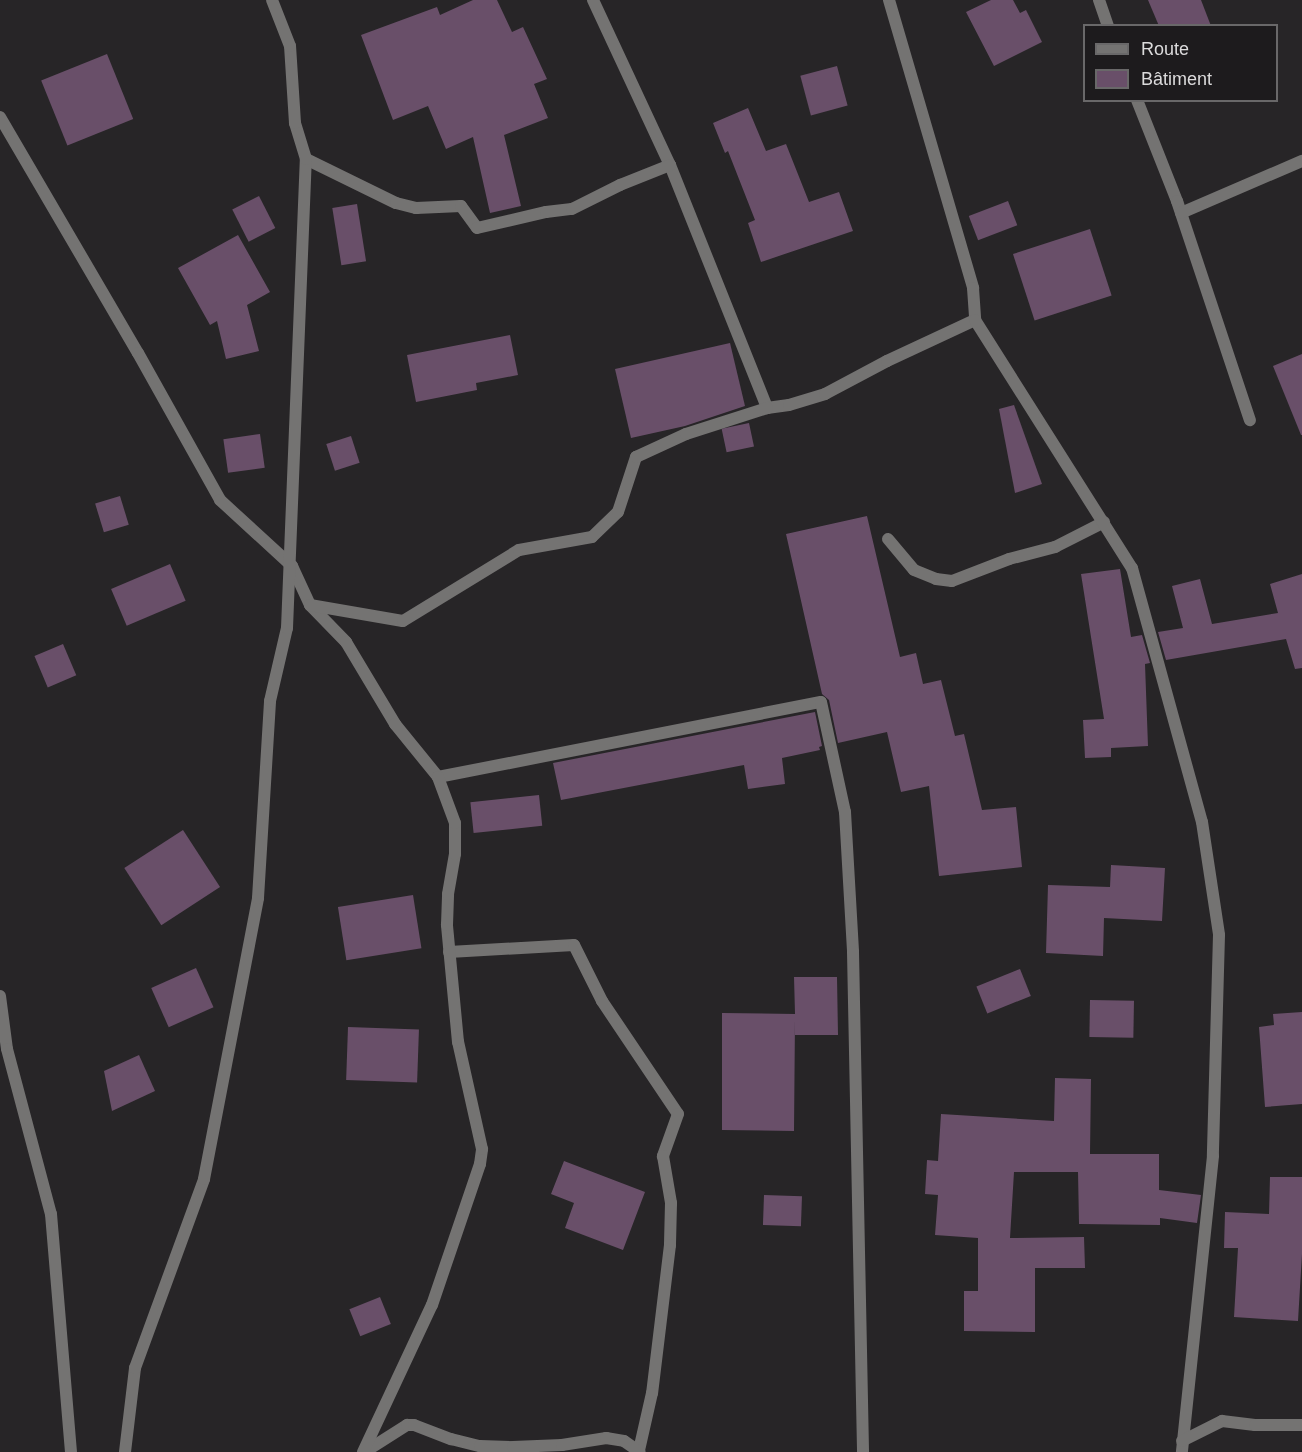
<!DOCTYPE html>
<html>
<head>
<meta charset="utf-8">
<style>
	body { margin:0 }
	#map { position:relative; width:1302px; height:1452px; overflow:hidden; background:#272527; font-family:Arial,sans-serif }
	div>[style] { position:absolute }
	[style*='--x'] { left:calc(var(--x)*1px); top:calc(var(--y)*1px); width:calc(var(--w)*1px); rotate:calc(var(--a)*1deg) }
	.building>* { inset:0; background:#694f69; transform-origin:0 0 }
	.service>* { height:12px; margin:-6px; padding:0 6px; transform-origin:6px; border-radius:6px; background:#747372 }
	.minor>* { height:12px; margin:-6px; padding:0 6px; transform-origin:6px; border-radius:6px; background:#747372 }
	span { translate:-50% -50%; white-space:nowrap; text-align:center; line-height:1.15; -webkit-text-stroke:6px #1d1b1d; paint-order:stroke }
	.legend { position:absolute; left:1083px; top:24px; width:195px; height:78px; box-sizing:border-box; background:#1d1b1d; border:2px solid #696869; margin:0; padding:8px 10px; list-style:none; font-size:18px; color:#dcdbdc }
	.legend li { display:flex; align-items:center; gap:12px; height:30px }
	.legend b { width:30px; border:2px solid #696869 }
</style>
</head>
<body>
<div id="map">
	<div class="building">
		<i style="clip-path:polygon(473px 0,497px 0,512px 32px,523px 27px,547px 79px,534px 84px,548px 118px,504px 135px,521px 206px,490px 213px,473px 137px,446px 149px,428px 106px,393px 120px,361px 35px,437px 7px,440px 15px)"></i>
		<i style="clip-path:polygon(991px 0,1013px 0,1020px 13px,1026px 10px,1042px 42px,994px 66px,966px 12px)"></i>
		<i style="clip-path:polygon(1148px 0,1201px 0,1211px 26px,1159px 26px)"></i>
		<i style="left:107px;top:54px;width:70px;height:71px;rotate:68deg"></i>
		<i style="left:837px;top:66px;width:41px;height:38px;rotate:75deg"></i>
		<i style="clip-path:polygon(748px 108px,766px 151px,786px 144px,809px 202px,839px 192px,853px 231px,761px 262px,748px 223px,755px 220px,728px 151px,725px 153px,713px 123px)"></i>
		<i style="left:259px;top:196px;width:36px;height:30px;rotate:63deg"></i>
		<i style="left:1008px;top:201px;width:26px;height:42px;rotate:69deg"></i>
		<i style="left:357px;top:204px;width:58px;height:25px;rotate:81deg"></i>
		<i style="left:1090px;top:229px;width:70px;height:81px;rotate:72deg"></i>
		<i style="clip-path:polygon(238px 235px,270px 292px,247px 305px,259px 351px,226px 359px,217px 321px,210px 325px,178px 268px)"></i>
		<i style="clip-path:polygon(510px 335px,518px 375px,476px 383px,477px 390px,416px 402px,407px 355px)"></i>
		<i style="clip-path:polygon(730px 343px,745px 406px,685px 426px,631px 438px,615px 369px)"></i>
		<i style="clip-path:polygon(1302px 354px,1302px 435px,1301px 435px,1273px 366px)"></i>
		<i style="clip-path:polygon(1014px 405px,1042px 484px,1015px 493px,999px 409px)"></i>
		<i style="left:749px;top:423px;width:24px;height:28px;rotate:78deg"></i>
		<i style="left:260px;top:434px;width:34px;height:37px;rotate:82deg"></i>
		<i style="left:351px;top:436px;width:28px;height:26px;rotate:72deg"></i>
		<i style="left:120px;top:496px;width:30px;height:26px;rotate:73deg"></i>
		<i style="clip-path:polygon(867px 516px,900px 657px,916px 653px,923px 684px,941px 680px,955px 736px,964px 734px,982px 810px,1016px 807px,1022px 867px,939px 876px,929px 786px,901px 792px,887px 732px,838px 743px,829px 700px,822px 694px,786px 534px)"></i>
		<i style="left:170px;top:564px;width:40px;height:64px;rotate:67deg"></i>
		<i style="clip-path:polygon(1120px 569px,1131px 637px,1142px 635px,1150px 663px,1145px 664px,1148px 746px,1111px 748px,1111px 757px,1085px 758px,1083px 720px,1104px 719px,1081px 574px)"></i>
		<i style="clip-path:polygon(1302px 574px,1302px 668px,1295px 669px,1286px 639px,1166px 660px,1158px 632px,1183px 628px,1172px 586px,1200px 579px,1212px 624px,1278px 613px,1270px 584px)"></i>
		<i style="left:63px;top:644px;width:34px;height:31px;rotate:67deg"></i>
		<i style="clip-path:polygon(815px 712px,822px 746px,819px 747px,820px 750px,782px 758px,785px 784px,748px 789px,744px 765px,561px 800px,553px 763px)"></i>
		<i style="left:539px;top:795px;width:31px;height:69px;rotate:84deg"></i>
		<i style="left:183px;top:830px;width:68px;height:70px;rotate:57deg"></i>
		<i style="clip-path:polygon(1111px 865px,1165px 868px,1162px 921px,1104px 918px,1103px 956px,1046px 953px,1048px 885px,1110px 887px)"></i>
		<i style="left:413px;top:895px;width:54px;height:76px;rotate:81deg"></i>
		<i style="left:196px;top:968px;width:43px;height:49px;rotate:66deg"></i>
		<i style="left:1020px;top:969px;width:29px;height:47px;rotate:68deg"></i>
		<i style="clip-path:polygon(794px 977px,837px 977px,838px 1035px,795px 1035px,795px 1019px,794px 1131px,722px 1130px,722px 1013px,795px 1014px)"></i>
		<i style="left:1090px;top:1000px;width:44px;height:37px;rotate:1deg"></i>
		<i style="clip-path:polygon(1302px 1012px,1302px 1104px,1265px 1107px,1259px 1027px,1274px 1025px,1273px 1014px)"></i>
		<i style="left:348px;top:1027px;width:71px;height:53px;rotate:2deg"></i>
		<i style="clip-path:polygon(139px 1055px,155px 1091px,112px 1111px,104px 1071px)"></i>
		<i style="clip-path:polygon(1055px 1078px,1091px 1079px,1090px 1154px,1159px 1154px,1159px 1190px,1201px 1195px,1197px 1223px,1160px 1218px,1160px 1225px,1079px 1224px,1078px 1172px,1014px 1172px,1010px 1238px,1084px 1237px,1085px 1268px,1035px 1268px,1035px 1332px,964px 1331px,964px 1291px,978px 1291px,978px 1238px,935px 1235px,938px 1195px,925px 1194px,927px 1160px,938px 1161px,941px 1114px,1054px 1121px)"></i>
		<i style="clip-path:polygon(564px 1161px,645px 1192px,623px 1250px,565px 1228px,574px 1203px,551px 1194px)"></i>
		<i style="clip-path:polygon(1270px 1177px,1302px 1177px,1302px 1254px,1298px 1321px,1234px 1317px,1238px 1248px,1224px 1248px,1225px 1212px,1269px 1214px)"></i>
		<i style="left:764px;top:1195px;width:38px;height:30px;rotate:2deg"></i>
		<i style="left:380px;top:1297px;width:29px;height:33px;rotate:68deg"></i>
	</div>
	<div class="service">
		<i style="--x:888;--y:539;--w:40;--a:50"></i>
		<i style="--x:914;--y:570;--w:24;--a:22"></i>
		<i style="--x:936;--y:579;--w:16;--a:7"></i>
		<i style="--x:952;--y:581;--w:61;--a:-21.1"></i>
		<i style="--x:1009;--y:559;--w:48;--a:-14.6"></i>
		<i style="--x:1055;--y:547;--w:55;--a:-27"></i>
	</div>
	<div class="minor">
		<i style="--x:593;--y:0;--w:182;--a:65"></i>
		<i style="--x:670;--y:165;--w:262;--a:68.2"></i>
		<i style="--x:767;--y:408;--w:22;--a:-8"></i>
		<i style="--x:789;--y:405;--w:38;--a:-17"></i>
		<i style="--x:825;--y:394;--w:70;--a:-28"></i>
		<i style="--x:887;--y:361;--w:97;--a:-25"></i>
		<i style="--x:889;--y:0;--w:300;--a:73.7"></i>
		<i style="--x:973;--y:288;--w:32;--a:86"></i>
		<i style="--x:975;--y:320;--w:294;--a:57.7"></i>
		<i style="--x:1132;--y:568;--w:263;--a:74.6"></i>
		<i style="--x:1202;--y:822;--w:114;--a:81.4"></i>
		<i style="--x:1219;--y:935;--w:221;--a:91.6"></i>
		<i style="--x:1213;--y:1156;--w:298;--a:96"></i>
		<i style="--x:1099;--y:0;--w:28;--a:71"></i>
		<i style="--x:1137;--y:100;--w:109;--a:68.4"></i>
		<i style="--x:1177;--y:201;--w:231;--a:71.6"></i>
		<i style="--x:0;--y:117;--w:273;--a:59.7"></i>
		<i style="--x:138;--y:353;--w:168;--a:60.8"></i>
		<i style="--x:220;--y:500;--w:98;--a:42.5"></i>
		<i style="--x:292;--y:566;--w:43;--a:65.2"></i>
		<i style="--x:310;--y:605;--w:52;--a:45.8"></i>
		<i style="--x:346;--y:642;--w:96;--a:59.1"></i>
		<i style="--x:395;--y:724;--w:68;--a:50.9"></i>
		<i style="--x:438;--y:777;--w:390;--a:-11.1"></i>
		<i style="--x:821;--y:702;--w:113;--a:77.7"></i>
		<i style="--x:845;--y:812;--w:140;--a:86.7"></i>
		<i style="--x:853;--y:952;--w:500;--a:88.85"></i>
		<i style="--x:306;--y:159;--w:100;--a:26.1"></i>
		<i style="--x:396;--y:203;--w:21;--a:14"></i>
		<i style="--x:416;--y:208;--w:45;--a:-2.5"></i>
		<i style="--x:461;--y:206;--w:27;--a:54"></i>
		<i style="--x:477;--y:228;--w:71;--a:-13.1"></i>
		<i style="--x:546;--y:212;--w:26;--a:-7"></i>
		<i style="--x:572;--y:209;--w:54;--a:-26.6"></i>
		<i style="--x:620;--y:185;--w:54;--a:-21.8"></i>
		<i style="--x:1181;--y:213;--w:132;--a:-23.3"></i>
		<i style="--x:310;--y:605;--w:94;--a:9.8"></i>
		<i style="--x:403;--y:621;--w:136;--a:-31.5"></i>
		<i style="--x:519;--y:550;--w:74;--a:-10.1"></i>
		<i style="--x:592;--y:537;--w:36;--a:-44"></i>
		<i style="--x:618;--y:512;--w:58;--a:-71.9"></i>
		<i style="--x:636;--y:457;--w:55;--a:-24.7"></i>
		<i style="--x:686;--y:434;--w:85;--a:-17.8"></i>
		<i style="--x:449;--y:952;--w:125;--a:-3.2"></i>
		<i style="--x:574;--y:945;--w:63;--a:63.4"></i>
		<i style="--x:602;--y:1001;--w:136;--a:56.1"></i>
		<i style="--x:678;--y:1114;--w:45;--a:109.7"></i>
		<i style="--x:663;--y:1156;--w:48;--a:80.3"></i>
		<i style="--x:671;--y:1203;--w:42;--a:91.4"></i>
		<i style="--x:670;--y:1245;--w:149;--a:96.9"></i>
		<i style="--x:652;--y:1393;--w:58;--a:102.8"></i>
		<i style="--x:0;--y:996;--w:53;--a:82.5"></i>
		<i style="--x:7;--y:1049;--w:171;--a:75.1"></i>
		<i style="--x:51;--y:1214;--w:239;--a:85.2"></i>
		<i style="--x:1182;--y:1441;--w:45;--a:-26.6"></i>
		<i style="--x:1222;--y:1421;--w:33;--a:7"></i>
		<i style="--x:1255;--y:1425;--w:47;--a:0"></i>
		<i style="--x:366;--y:1451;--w:49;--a:-32.4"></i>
		<i style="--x:407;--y:1425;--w:7;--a:0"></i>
		<i style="--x:414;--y:1425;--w:40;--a:21"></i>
		<i style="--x:451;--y:1439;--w:30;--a:14"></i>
		<i style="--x:480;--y:1446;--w:33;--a:2"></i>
		<i style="--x:513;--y:1447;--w:49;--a:-2.3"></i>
		<i style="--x:562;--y:1445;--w:45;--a:-9"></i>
		<i style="--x:606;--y:1438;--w:18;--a:9"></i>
		<i style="--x:624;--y:1441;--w:19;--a:35"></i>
		<i style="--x:125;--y:1452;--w:85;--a:-83.2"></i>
		<i style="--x:135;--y:1368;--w:201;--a:-69.9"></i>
		<i style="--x:204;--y:1179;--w:286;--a:-79.1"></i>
		<i style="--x:258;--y:898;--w:197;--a:-86.5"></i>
		<i style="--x:270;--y:701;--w:75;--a:-76.9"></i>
		<i style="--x:287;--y:628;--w:469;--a:-87.7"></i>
		<i style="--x:306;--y:159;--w:38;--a:-107"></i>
		<i style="--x:295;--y:123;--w:77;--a:-93.7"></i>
		<i style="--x:290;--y:46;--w:49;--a:-111.4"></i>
		<i style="--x:363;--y:1452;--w:162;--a:-64.9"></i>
		<i style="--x:432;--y:1305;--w:149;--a:-71.2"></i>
		<i style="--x:480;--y:1164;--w:15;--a:-82"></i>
		<i style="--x:482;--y:1149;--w:110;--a:-102.6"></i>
		<i style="--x:458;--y:1042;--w:118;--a:-95.4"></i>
		<i style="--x:447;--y:925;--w:31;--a:-88"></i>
		<i style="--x:448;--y:894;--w:41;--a:-80.1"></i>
		<i style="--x:455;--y:854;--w:31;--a:-90"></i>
		<i style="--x:455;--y:823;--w:49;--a:-110.3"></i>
	</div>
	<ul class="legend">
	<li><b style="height:8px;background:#747372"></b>Route</li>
	<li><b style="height:16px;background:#694f69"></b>Bâtiment</li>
	</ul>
</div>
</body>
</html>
